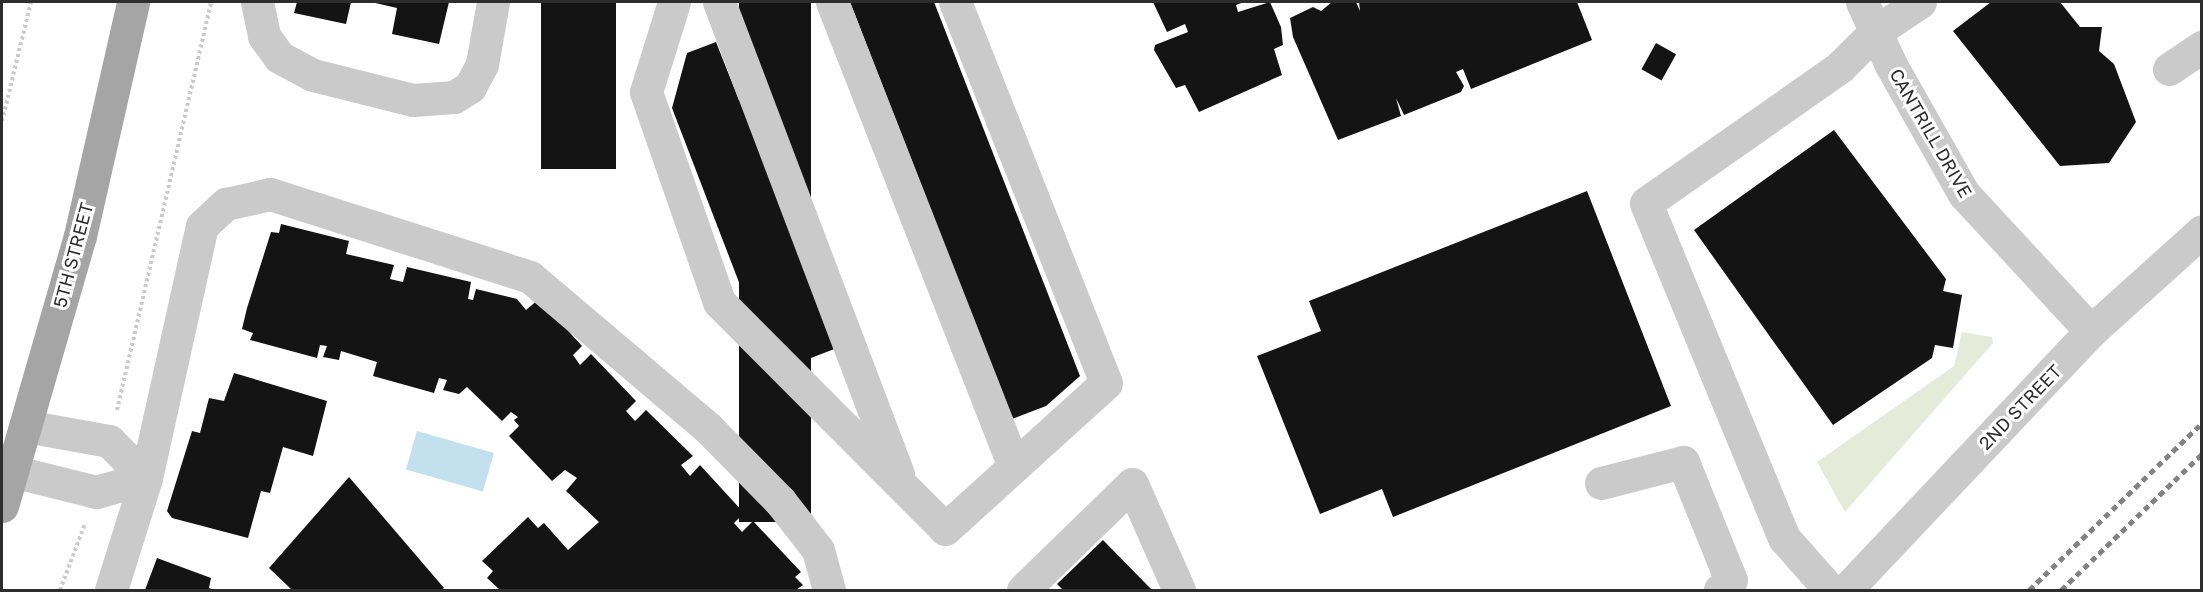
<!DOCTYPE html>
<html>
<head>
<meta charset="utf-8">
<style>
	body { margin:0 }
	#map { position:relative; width:2203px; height:592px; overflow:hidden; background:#fff; font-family:"Golos Text",sans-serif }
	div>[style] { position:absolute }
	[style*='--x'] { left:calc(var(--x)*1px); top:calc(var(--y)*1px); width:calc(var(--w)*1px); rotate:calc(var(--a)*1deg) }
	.green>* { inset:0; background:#e4ecd9 }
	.water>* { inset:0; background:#c2e0ee; transform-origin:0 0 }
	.building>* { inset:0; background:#141414; transform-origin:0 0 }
	.path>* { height:4px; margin-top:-2px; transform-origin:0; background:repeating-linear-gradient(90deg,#cacaca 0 3px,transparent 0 6px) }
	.minor>* { height:33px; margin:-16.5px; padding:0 16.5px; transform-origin:16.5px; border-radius:16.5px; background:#cacaca }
	.major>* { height:33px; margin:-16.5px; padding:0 16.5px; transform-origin:16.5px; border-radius:16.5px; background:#a5a5a5 }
	.rail>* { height:4.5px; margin-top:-2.25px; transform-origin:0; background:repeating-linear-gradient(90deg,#828282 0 6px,transparent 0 10.5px) }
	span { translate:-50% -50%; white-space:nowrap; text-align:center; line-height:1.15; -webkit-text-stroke:6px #fff; paint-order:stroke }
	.street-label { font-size:18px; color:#2d2d2d }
	.frame { position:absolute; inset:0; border:3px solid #2d2d2d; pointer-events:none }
</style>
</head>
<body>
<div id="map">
	<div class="green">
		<i style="clip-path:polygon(1962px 332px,1992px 337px,1993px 343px,1845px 512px,1817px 462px,1954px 366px)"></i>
	</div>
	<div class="water">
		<i style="left:417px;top:431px;width:80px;height:40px;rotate:16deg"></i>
	</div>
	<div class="building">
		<i style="clip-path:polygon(297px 2px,351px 2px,346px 24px,294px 13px)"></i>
		<i style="clip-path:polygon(371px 2px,449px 2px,439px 44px,392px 34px,397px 8px)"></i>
		<i style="left:541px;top:2px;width:75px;height:167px"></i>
		<i style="left:739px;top:2px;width:72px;height:520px"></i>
		<i style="clip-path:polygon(850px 2px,934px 2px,1080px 376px,1046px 406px,1012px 419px)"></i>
		<i style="clip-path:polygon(1153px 2px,1244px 2px,1236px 5px,1238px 12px,1270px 2px,1281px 27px,1283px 45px,1274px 49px,1282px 75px,1199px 112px,1185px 85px,1176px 88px,1154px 50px,1155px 45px,1188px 32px,1185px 24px,1167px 32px)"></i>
		<i style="clip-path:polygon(1332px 2px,1356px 2px,1360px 11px,1359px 2px,1577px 2px,1592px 40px,1471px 89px,1463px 69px,1456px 72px,1464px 86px,1461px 92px,1404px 115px,1396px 98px,1401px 116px,1338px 140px,1293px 37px,1290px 18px,1313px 7px,1321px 11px)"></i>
		<i style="clip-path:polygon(1991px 2px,2060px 2px,2080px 27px,2102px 27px,2099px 51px,2114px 64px,2136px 122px,2109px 163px,2060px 166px,1953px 31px)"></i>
		<i style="clip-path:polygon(716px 42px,837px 348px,803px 361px,745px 298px,672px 108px,687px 53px)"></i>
		<i style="left:1656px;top:43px;width:23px;height:30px;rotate:29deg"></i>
		<i style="clip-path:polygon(1834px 130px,1946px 279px,1943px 291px,1962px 295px,1953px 348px,1935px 345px,1932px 358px,1833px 425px,1694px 230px)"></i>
		<i style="clip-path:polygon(1587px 191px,1671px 406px,1393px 517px,1382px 489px,1320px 514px,1257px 356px,1321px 331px,1309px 301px)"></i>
		<i style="clip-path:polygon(281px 224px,349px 241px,346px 254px,394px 265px,390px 279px,403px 282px,407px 267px,471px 282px,468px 299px,473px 300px,476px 289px,517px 299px,526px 310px,539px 299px,582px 346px,573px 355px,580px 365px,591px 354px,636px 401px,626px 411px,635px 421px,646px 410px,693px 456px,681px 465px,690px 476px,700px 465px,744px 513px,734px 523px,742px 532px,753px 521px,801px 572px,795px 577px,803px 585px,796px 590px,500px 590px,487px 578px,493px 571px,482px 561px,528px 517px,538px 528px,544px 523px,568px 550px,599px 522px,566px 491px,577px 478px,565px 470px,552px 481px,509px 436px,519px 426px,514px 420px,518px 417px,511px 412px,502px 421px,467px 387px,459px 394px,443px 390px,447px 380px,439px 378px,434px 393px,373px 376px,377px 362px,341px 351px,339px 360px,323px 357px,327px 346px,320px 345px,317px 358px,250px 340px,253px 333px,242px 329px,247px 308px,271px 232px,279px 233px)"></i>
		<i style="clip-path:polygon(234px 373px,327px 401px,313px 456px,283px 447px,270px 493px,261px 491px,248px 538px,172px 518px,167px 511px,192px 431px,200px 433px,209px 398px,224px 401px)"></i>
		<i style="clip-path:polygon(349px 477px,444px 588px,441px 590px,292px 590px,269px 568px)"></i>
		<i style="clip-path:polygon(1103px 540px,1152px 590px,1063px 590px,1057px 584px)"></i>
		<i style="clip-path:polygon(157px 558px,211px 578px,209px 588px,214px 590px,145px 590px)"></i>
	</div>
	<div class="path">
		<i style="--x:2;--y:121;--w:122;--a:-76.3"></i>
		<i style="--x:117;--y:410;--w:419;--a:-77"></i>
		<i style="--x:60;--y:590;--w:71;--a:-69.3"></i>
	</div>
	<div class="minor">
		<i style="--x:257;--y:2;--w:35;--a:78"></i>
		<i style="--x:264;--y:36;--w:26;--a:54"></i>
		<i style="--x:279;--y:57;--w:38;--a:28"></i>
		<i style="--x:313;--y:75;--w:103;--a:14"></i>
		<i style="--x:413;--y:100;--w:41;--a:-4.2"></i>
		<i style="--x:454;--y:97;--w:19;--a:-32"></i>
		<i style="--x:470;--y:87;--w:26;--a:-62"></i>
		<i style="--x:482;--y:64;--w:63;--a:-79.9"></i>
		<i style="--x:674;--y:2;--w:94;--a:107.3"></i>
		<i style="--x:646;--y:92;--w:222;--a:70.8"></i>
		<i style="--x:719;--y:302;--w:320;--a:45.1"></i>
		<i style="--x:945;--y:529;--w:217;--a:-42.2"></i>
		<i style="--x:1106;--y:383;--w:410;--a:-111.6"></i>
		<i style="--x:719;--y:2;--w:505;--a:69.23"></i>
		<i style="--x:832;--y:2;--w:498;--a:68.6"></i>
		<i style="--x:1862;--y:2;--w:69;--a:65.3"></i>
		<i style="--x:1891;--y:65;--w:148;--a:60.5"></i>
		<i style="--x:1964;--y:194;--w:187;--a:47.2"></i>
		<i style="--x:2169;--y:69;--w:40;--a:-34"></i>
		<i style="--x:12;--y:471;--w:87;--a:14"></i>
		<i style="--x:96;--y:492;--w:52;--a:-15.6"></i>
		<i style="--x:146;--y:478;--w:52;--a:-135"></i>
		<i style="--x:109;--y:441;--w:85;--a:-169.9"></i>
		<i style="--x:1601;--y:483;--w:85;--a:-14.4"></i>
		<i style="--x:1683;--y:462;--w:127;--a:67.9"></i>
		<i style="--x:1731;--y:580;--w:15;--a:138"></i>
		<i style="--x:111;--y:590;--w:117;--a:-72.6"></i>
		<i style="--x:146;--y:478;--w:258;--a:-77.5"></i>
		<i style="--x:202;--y:226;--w:33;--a:-43"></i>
		<i style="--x:226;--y:204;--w:45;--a:-12.8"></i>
		<i style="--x:270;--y:194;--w:273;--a:17.7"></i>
		<i style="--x:530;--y:277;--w:233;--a:40.3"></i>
		<i style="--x:708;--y:428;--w:103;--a:45.4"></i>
		<i style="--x:780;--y:501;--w:62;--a:52.2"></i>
		<i style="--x:818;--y:550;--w:41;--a:74.6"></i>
		<i style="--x:1023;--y:590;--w:152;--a:-44.2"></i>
		<i style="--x:1132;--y:484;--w:116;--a:66.1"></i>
		<i style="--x:1830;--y:590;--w:69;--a:-131.5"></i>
		<i style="--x:1784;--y:538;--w:362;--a:-112.4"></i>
		<i style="--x:1646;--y:203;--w:237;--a:-35"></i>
		<i style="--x:1840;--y:67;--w:49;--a:-45"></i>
		<i style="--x:1875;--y:32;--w:54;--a:-33.7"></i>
		<i style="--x:1846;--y:590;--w:357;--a:-46.6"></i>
		<i style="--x:2091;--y:331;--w:149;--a:-42"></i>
	</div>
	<div class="major">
		<i style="--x:2;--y:506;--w:281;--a:-73.9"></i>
		<i style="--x:80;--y:236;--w:240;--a:-77.2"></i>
	</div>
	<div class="rail">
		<i style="--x:2029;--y:590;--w:240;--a:-44"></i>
		<i style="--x:2061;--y:590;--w:196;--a:-44"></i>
	</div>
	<div class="street-label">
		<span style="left:1931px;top:133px;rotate:60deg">CANTRILL DRIVE</span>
		<span style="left:73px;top:255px;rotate:-75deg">5TH STREET</span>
		<span style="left:2020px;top:407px;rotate:-46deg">2ND STREET</span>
	</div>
	<div class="frame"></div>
</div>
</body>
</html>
